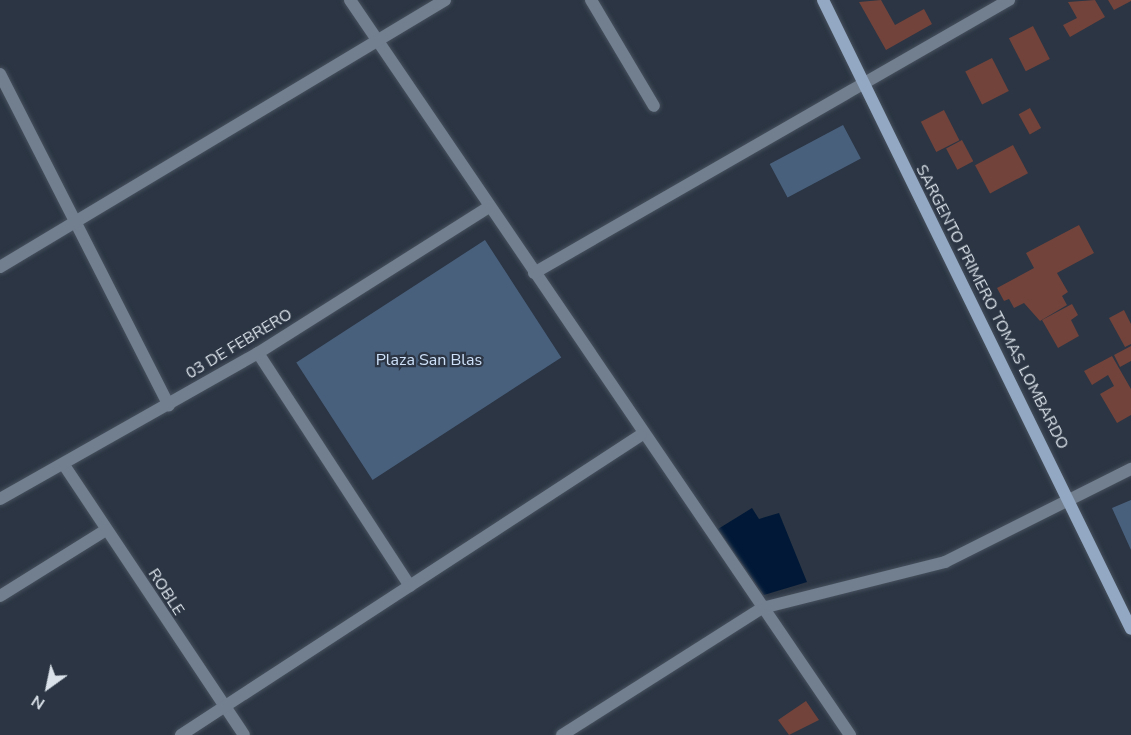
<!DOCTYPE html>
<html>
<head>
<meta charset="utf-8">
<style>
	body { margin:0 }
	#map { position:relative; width:1131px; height:735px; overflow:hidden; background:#2b3543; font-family:"Nunito Sans",sans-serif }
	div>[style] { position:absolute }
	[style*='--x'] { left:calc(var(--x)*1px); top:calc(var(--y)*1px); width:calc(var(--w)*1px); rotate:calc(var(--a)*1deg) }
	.green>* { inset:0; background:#49607d; transform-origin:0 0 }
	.water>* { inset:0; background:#011937 }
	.building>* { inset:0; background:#72433b; transform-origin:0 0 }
	.roads { filter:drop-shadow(0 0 2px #47515e) drop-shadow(0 0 2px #47515e) }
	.street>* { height:12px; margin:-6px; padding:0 6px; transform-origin:6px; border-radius:6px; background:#727f8f }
	.secondary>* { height:12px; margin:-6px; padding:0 6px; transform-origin:6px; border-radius:6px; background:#93a8c3 }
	span { translate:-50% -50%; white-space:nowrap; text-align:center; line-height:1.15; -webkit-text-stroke:4.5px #2b3543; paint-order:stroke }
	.street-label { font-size:16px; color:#dbe2ea }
	.park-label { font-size:16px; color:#cee1f9 }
	.north { position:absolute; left:18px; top:657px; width:60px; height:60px; -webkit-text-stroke:4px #2b3543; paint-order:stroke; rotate:213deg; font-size:16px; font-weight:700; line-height:24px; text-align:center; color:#dbe2ea }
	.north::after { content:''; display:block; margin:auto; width:21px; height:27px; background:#dbe2ea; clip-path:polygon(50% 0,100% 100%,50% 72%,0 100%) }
</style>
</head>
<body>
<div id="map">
	<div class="green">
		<i style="left:843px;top:125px;width:38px;height:83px;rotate:62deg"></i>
		<i style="left:485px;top:240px;width:140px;height:225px;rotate:57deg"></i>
		<i style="clip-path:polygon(1131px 500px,1131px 550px,1112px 508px)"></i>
	</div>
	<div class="water">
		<i style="clip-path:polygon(752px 508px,759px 519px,779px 513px,807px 582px,764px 595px,718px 529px)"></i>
	</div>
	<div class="building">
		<i style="clip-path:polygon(881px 0,895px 25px,924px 9px,932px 24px,886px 50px,859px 2px)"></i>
		<i style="clip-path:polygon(1095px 0,1105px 17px,1070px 37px,1063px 25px,1077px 18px,1068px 2px)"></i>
		<i style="clip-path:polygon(1108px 0,1131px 0,1131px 1px,1114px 10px)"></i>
		<i style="left:1033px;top:26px;width:37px;height:27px;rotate:63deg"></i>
		<i style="left:992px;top:58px;width:37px;height:30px;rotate:63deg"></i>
		<i style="left:1030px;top:108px;width:23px;height:13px;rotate:61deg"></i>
		<i style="left:944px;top:110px;width:34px;height:26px;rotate:63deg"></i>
		<i style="left:962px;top:140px;width:24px;height:18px;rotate:62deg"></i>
		<i style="left:1013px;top:145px;width:32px;height:43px;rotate:62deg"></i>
		<i style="clip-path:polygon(1079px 225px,1094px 253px,1057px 273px,1068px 292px,1062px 296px,1067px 305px,1040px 321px,1024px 303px,1014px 308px,1009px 299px,1004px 301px,997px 288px,1034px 268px,1026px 253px)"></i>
		<i style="clip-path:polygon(1072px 304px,1078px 315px,1071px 320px,1079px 336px,1058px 348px,1042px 320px)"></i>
		<i style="clip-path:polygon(1124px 310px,1131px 324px,1131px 344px,1125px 347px,1109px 318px)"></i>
		<i style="clip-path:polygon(1131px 346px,1131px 361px,1120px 367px,1114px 355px)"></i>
		<i style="clip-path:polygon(1112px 356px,1131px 389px,1131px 415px,1117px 423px,1100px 394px,1114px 386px,1108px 375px,1092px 385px,1084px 371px)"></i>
		<i style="clip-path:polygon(806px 701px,819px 720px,789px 735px,778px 720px)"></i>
	</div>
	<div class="roads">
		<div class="street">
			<i style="--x:350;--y:0;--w:889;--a:55.77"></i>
			<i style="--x:591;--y:0;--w:123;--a:59.3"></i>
			<i style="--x:0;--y:74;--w:372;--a:63"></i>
			<i style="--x:0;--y:267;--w:519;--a:-30.96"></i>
			<i style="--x:534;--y:273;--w:548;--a:-29.89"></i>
			<i style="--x:258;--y:353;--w:278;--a:56.9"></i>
			<i style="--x:64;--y:465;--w:324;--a:56.3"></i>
			<i style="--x:0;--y:499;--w:296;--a:-29.5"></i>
			<i style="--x:258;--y:353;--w:273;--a:-32.3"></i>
			<i style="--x:0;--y:596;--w:125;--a:-31.9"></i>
			<i style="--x:181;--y:735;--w:549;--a:-33.11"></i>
			<i style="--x:562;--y:735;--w:237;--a:-32.4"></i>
			<i style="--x:762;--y:608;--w:189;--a:-14.1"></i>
			<i style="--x:945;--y:562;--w:208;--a:-26.6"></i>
		</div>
		<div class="secondary">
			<i style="--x:823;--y:0;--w:700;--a:63.91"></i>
		</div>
	</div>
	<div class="street-label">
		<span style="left:992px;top:307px;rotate:63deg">SARGENTO PRIMERO TOMAS LOMBARDO</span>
		<span style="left:239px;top:344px;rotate:-31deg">03 DE FEBRERO</span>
		<span style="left:166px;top:592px;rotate:57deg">ROBLE</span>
	</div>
	<div class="park-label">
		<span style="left:429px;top:360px">Plaza San Blas</span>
	</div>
	<div class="north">N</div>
</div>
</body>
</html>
